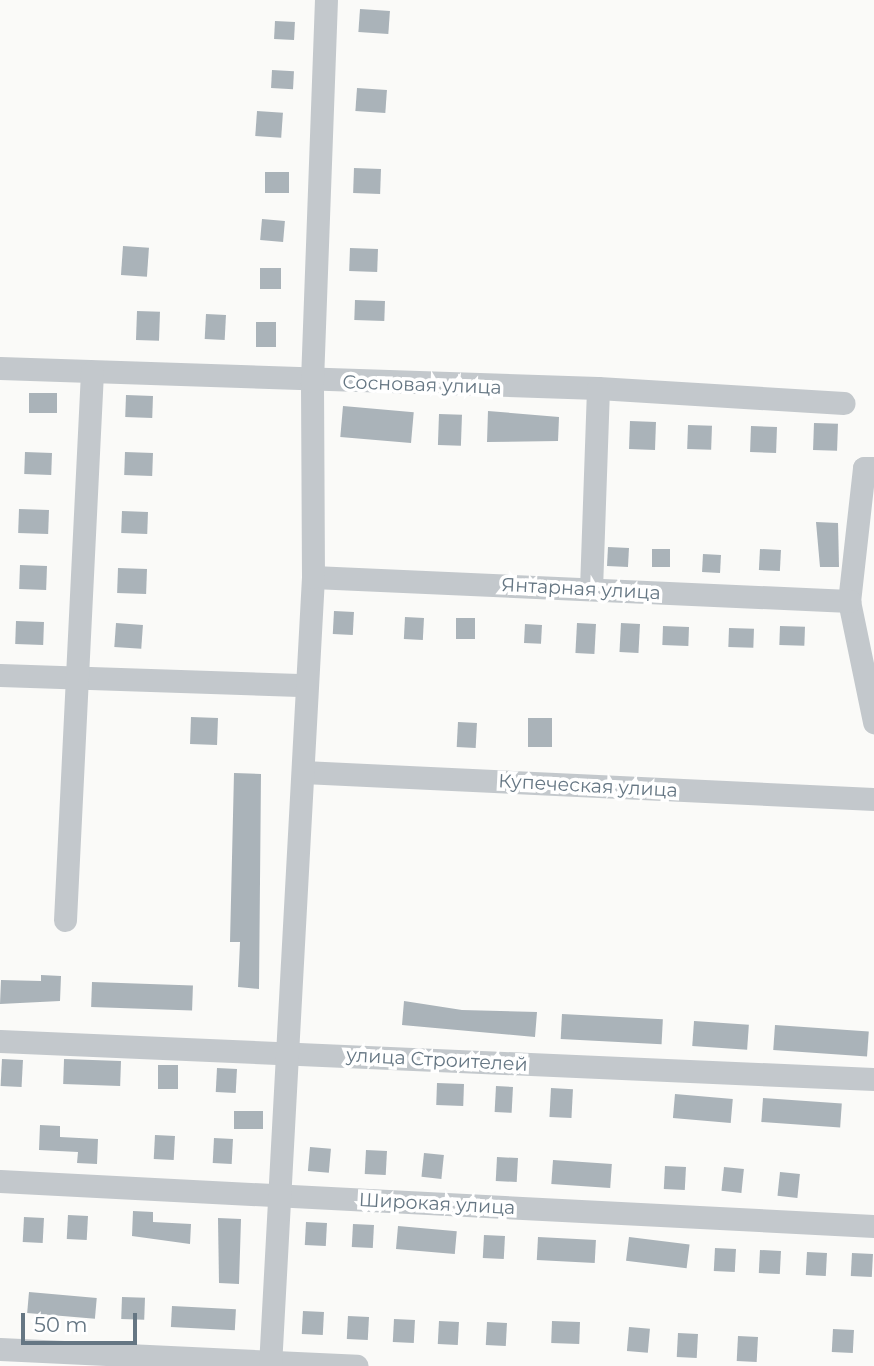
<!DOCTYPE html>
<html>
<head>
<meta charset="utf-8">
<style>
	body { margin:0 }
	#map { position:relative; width:874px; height:1366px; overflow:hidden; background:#fafaf8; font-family:Montserrat,sans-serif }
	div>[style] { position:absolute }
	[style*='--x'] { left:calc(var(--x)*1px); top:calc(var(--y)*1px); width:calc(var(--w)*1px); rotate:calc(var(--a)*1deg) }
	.building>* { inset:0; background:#aab3b9; transform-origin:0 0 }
	.minor>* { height:23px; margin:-11.5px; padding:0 11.5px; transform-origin:11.5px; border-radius:11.5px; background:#c3c8cc }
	span { translate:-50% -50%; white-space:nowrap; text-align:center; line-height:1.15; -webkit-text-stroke:7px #fff; paint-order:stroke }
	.street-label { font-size:19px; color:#657683 }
	.scale { position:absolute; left:21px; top:1313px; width:116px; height:32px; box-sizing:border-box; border:4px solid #657683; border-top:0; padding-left:9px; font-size:21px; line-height:24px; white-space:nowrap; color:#657683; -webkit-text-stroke:5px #fff; paint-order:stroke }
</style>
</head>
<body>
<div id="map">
	<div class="building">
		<i style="left:360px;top:9px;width:30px;height:23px;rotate:4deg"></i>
		<i style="left:275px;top:21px;width:20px;height:18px;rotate:3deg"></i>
		<i style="left:272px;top:70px;width:22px;height:18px;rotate:3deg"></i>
		<i style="left:357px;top:88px;width:30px;height:23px;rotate:4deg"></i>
		<i style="left:257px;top:111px;width:26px;height:25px;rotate:4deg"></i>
		<i style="left:354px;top:168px;width:27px;height:25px;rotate:2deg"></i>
		<i style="left:265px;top:172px;width:24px;height:21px"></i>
		<i style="left:262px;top:219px;width:23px;height:21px;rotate:5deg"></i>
		<i style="left:123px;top:246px;width:26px;height:29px;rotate:4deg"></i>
		<i style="left:350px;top:248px;width:28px;height:23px;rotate:2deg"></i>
		<i style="left:260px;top:268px;width:21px;height:21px"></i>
		<i style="left:355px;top:300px;width:30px;height:20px;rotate:2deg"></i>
		<i style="left:137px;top:311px;width:23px;height:29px;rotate:2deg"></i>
		<i style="left:206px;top:314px;width:20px;height:25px;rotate:3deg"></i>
		<i style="left:256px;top:322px;width:20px;height:25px"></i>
		<i style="left:29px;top:393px;width:28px;height:20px"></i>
		<i style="left:126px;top:395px;width:27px;height:22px;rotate:2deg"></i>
		<i style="left:343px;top:406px;width:71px;height:31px;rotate:5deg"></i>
		<i style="clip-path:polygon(488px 411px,559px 417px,558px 441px,487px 442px)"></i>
		<i style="left:439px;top:414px;width:23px;height:31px;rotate:2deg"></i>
		<i style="left:630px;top:421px;width:26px;height:28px;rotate:2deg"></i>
		<i style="left:814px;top:423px;width:24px;height:27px;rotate:2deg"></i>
		<i style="left:688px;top:425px;width:24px;height:24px;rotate:2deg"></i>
		<i style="left:751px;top:426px;width:26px;height:26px;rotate:2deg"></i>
		<i style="left:25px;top:452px;width:27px;height:22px;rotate:2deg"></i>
		<i style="left:125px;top:452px;width:28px;height:23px;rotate:2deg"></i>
		<i style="left:19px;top:509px;width:30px;height:24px;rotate:2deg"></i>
		<i style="left:122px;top:511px;width:26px;height:22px;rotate:2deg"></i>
		<i style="clip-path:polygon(816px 522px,838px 523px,839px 567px,820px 567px)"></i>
		<i style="left:608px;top:547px;width:21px;height:19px;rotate:3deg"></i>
		<i style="left:652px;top:549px;width:18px;height:18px"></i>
		<i style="left:760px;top:549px;width:21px;height:21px;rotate:3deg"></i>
		<i style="left:703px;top:554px;width:18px;height:18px;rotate:3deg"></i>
		<i style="left:20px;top:565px;width:27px;height:24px;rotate:2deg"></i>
		<i style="left:118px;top:568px;width:29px;height:25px;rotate:2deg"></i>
		<i style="left:334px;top:611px;width:20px;height:23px;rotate:3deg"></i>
		<i style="left:405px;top:617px;width:19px;height:22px;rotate:3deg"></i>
		<i style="left:456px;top:618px;width:19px;height:21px"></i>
		<i style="left:16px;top:621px;width:28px;height:23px;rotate:2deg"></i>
		<i style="left:116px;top:623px;width:27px;height:24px;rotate:4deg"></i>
		<i style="left:577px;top:623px;width:19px;height:30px;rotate:3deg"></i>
		<i style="left:621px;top:623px;width:19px;height:29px;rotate:3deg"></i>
		<i style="left:525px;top:624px;width:17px;height:19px;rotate:3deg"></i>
		<i style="left:663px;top:626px;width:26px;height:19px;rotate:2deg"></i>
		<i style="left:780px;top:626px;width:25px;height:19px;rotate:2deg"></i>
		<i style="left:729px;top:628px;width:25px;height:19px;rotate:2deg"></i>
		<i style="left:191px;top:717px;width:27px;height:27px;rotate:2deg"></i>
		<i style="left:528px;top:718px;width:24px;height:29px"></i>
		<i style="left:458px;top:722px;width:19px;height:25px;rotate:3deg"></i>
		<i style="clip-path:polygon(234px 773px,261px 774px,259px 989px,238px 987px,240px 942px,230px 942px)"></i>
		<i style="clip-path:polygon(41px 975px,61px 976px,60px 1001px,0 1004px,1px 980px,41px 981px)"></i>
		<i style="left:92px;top:982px;width:101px;height:25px;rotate:2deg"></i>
		<i style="clip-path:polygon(404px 1001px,462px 1010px,537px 1012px,535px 1037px,402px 1025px)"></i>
		<i style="left:562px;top:1014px;width:101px;height:25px;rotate:3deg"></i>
		<i style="left:694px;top:1021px;width:55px;height:25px;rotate:4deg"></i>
		<i style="left:775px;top:1025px;width:94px;height:25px;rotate:4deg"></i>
		<i style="left:2px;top:1059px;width:21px;height:27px;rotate:3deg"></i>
		<i style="left:121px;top:1061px;width:25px;height:57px;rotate:92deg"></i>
		<i style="left:158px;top:1065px;width:20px;height:24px"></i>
		<i style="left:217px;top:1068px;width:20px;height:24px;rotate:3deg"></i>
		<i style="left:437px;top:1083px;width:27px;height:22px;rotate:2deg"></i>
		<i style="left:496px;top:1086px;width:17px;height:26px;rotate:3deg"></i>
		<i style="left:551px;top:1088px;width:22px;height:29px;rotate:3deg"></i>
		<i style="left:675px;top:1094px;width:58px;height:24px;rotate:5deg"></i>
		<i style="left:763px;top:1098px;width:79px;height:24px;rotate:4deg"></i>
		<i style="left:234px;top:1111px;width:29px;height:18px"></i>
		<i style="clip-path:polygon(40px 1125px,60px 1126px,60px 1137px,98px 1139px,97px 1164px,77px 1163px,78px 1152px,39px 1150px)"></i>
		<i style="left:155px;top:1135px;width:20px;height:24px;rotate:3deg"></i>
		<i style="left:214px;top:1138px;width:19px;height:25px;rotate:3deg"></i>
		<i style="left:310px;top:1147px;width:21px;height:24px;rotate:5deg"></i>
		<i style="left:366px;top:1150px;width:21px;height:24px;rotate:3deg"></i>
		<i style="left:424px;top:1153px;width:20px;height:24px;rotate:6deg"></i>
		<i style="left:497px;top:1157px;width:21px;height:24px;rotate:3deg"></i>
		<i style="left:553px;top:1160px;width:59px;height:24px;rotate:4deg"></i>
		<i style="left:665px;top:1166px;width:21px;height:23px;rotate:3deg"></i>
		<i style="left:724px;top:1167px;width:20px;height:24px;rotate:6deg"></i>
		<i style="left:780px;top:1172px;width:20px;height:24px;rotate:6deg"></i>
		<i style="clip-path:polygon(133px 1211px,153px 1212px,153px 1222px,191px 1224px,190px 1244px,132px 1236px)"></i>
		<i style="left:68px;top:1215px;width:20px;height:24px;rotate:3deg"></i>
		<i style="left:24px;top:1217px;width:20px;height:25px;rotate:3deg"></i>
		<i style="clip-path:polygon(218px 1218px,241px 1219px,239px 1284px,219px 1283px)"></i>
		<i style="left:306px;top:1222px;width:21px;height:23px;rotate:3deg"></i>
		<i style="left:353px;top:1224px;width:21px;height:23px;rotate:3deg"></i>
		<i style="left:398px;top:1226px;width:59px;height:23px;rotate:5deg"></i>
		<i style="left:484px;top:1235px;width:21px;height:23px;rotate:3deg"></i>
		<i style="left:538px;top:1237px;width:58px;height:23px;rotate:3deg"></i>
		<i style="left:629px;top:1237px;width:61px;height:24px;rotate:7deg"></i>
		<i style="left:715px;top:1248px;width:21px;height:23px;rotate:3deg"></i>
		<i style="left:760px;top:1250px;width:21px;height:23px;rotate:3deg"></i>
		<i style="left:807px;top:1252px;width:20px;height:23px;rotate:3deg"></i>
		<i style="left:852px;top:1253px;width:21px;height:23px;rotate:3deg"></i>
		<i style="left:29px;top:1292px;width:68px;height:21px;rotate:5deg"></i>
		<i style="left:122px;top:1297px;width:23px;height:22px;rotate:2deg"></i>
		<i style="left:172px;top:1306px;width:64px;height:21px;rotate:3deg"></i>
		<i style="left:303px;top:1311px;width:21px;height:23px;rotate:3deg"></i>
		<i style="left:348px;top:1316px;width:21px;height:23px;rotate:3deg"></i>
		<i style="left:394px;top:1319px;width:21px;height:23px;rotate:3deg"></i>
		<i style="left:439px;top:1321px;width:20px;height:23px;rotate:3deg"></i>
		<i style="left:552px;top:1321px;width:28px;height:22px;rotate:2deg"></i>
		<i style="left:487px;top:1322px;width:20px;height:23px;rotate:3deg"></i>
		<i style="left:629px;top:1327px;width:21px;height:24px;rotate:5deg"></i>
		<i style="left:833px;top:1329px;width:21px;height:23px;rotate:3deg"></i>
		<i style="left:678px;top:1333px;width:20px;height:24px;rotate:3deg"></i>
		<i style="left:738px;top:1336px;width:20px;height:25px;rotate:3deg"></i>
	</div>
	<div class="minor">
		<i style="--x:0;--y:368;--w:598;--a:1.92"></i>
		<i style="--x:598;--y:388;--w:246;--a:3.5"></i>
		<i style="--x:874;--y:468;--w:10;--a:180"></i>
		<i style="--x:864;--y:468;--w:134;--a:96.4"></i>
		<i style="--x:849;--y:601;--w:124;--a:78.3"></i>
		<i style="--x:313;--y:577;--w:537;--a:2.56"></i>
		<i style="--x:591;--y:589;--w:201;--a:-88"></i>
		<i style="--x:0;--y:675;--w:307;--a:1.9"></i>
		<i style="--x:303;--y:772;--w:572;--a:2.71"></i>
		<i style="--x:65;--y:920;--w:549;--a:-87.18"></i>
		<i style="--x:0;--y:1041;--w:875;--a:2.49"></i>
		<i style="--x:0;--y:1181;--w:875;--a:2.95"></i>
		<i style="--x:0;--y:1349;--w:357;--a:2.7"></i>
		<i style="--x:270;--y:1366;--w:790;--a:-86.88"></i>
		<i style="--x:313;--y:577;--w:196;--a:-90.3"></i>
		<i style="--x:312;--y:381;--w:381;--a:-87.9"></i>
	</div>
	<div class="street-label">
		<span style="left:422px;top:385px;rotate:2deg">Сосновая улица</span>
		<span style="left:581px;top:589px;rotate:3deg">Янтарная улица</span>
		<span style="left:588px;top:786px;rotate:3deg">Купеческая улица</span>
		<span style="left:437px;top:1060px;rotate:3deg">улица Строителей</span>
		<span style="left:437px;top:1204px;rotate:3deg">Широкая улица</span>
	</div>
	<div class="scale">50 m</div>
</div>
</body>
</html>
